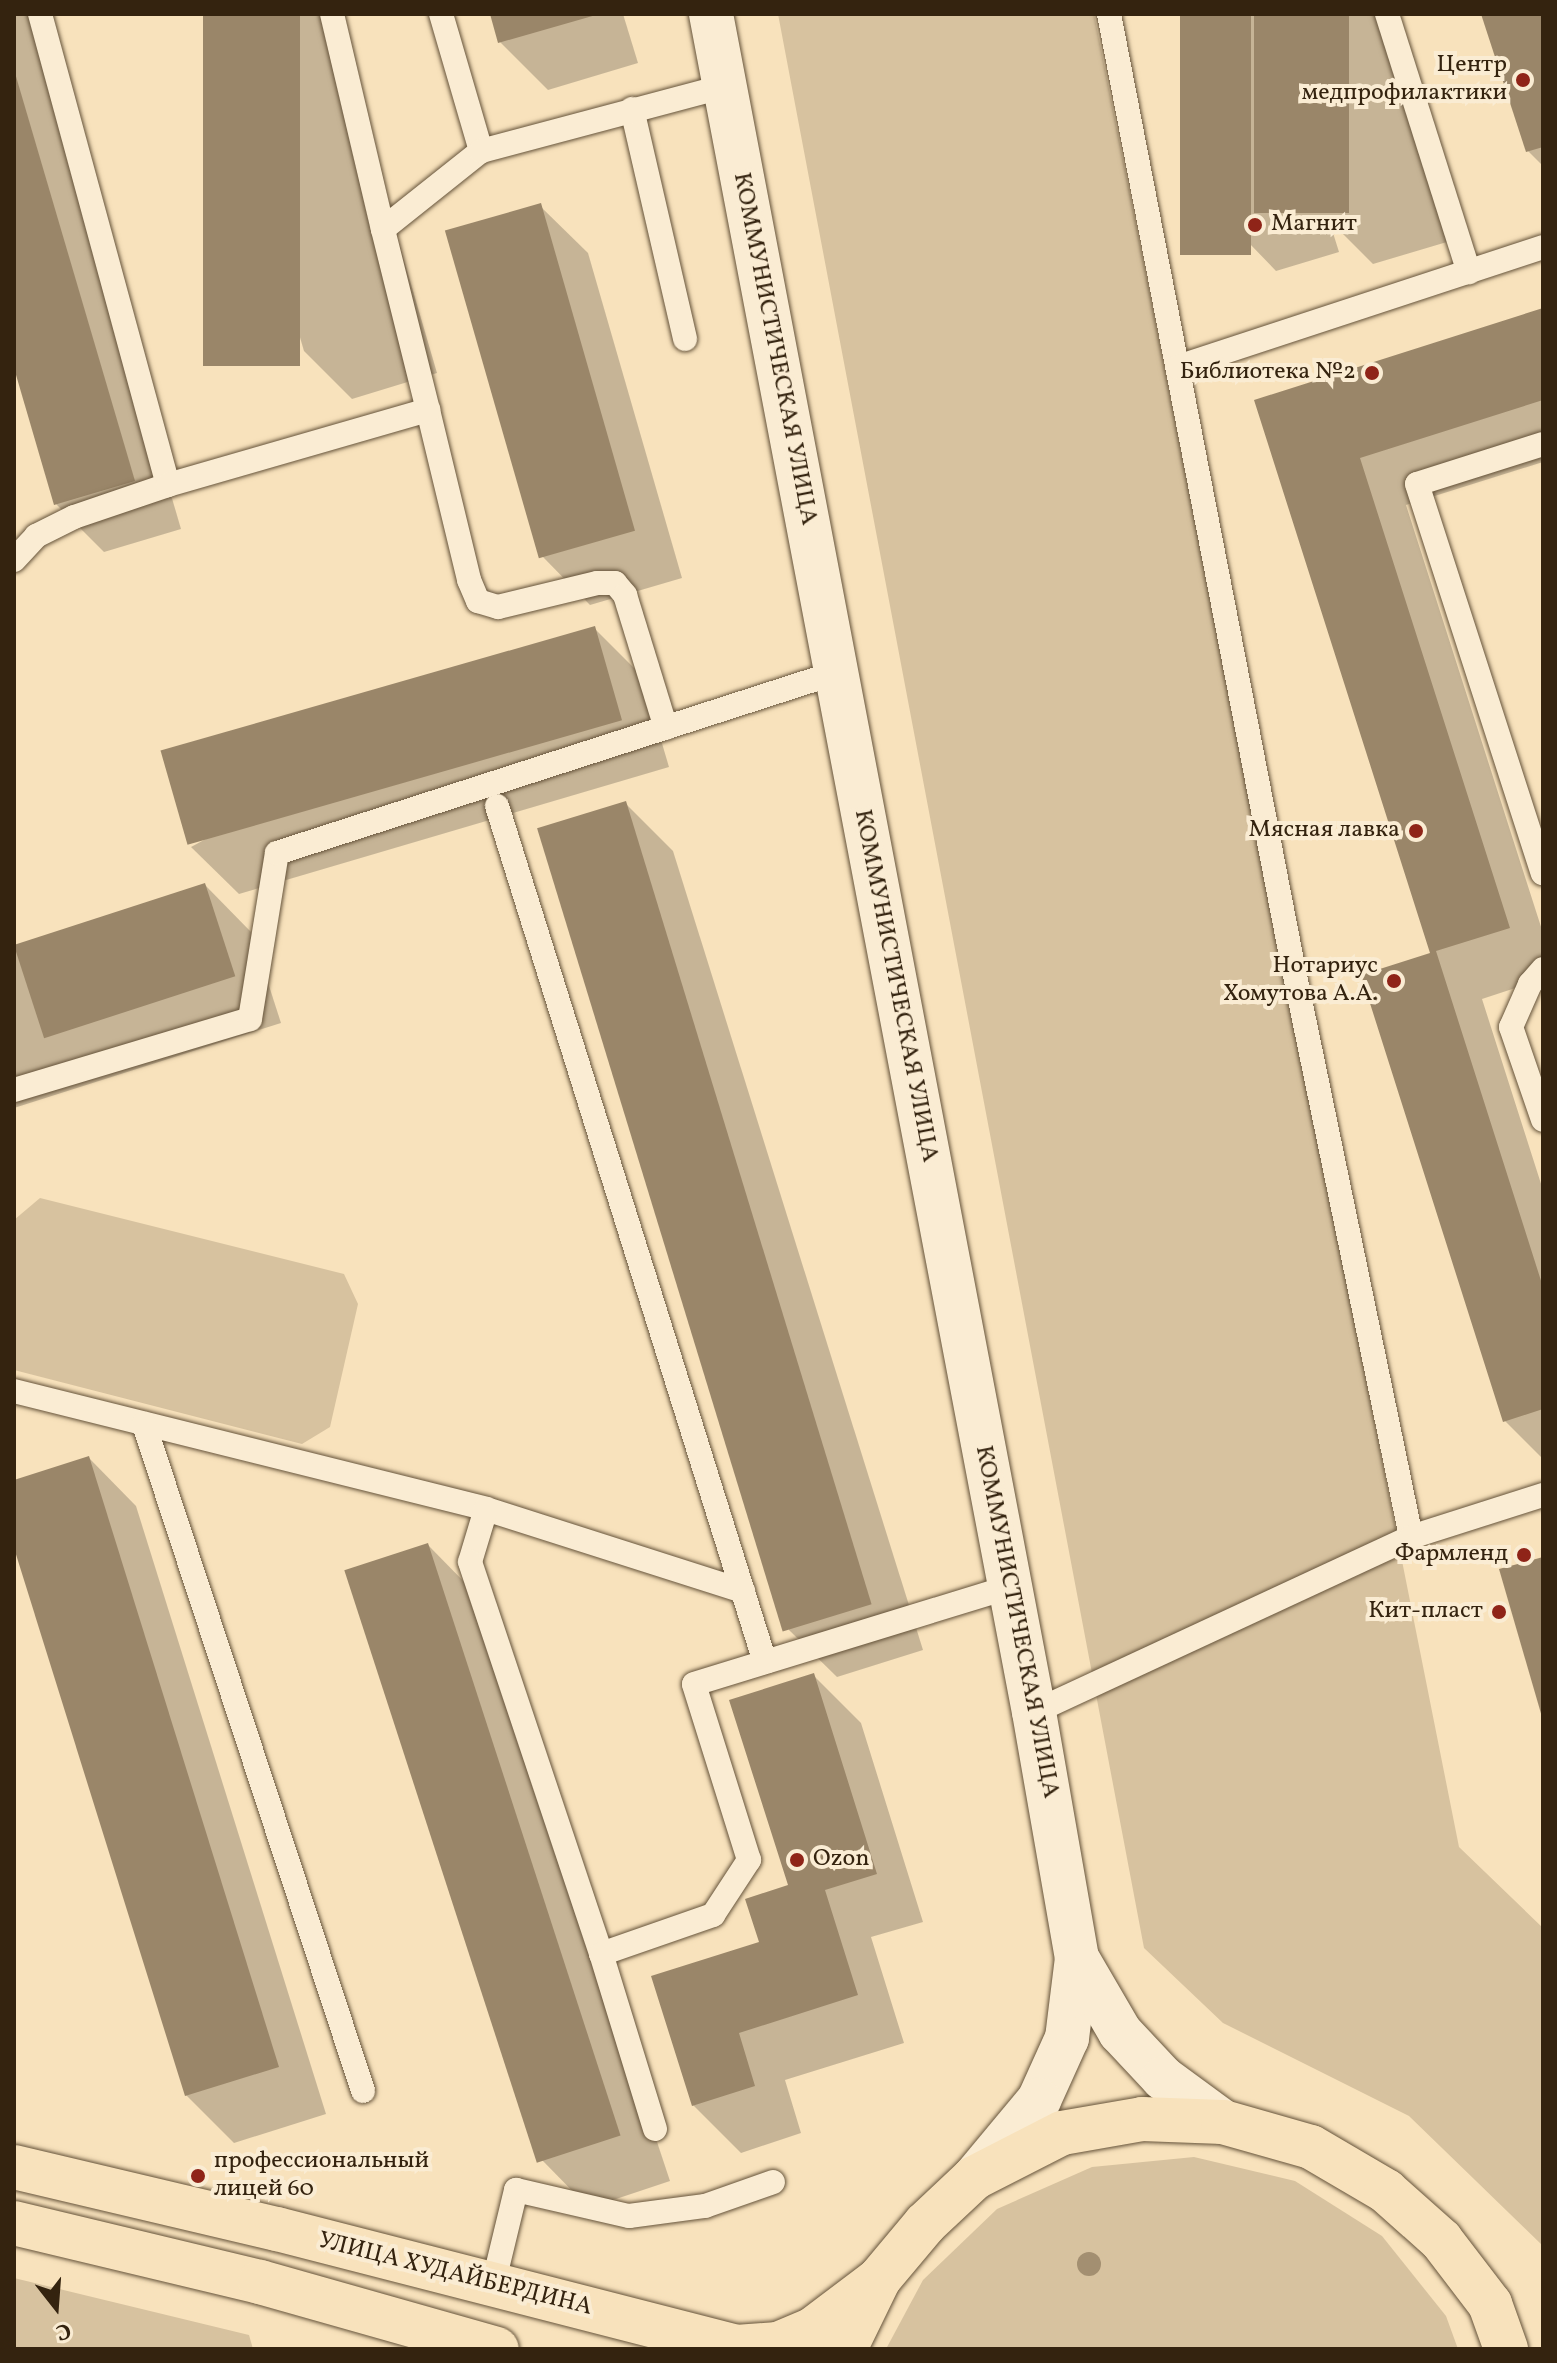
<!DOCTYPE html>
<html>
<head>
<meta charset="utf-8">
<style>
	body { margin:0 }
	#map { position:relative; width:1557px; height:2363px; overflow:hidden; background:#f8e2bc; font-family:Vollkorn,serif }
	div>[style] { position:absolute }
	[style*='--x'] { left:calc(var(--x)*1px); top:calc(var(--y)*1px); width:calc(var(--w)*1px); rotate:calc(var(--a)*1deg) }
	.green>* { inset:0; background:#d7c29f }
	.shadow>* { inset:0; background:#0003 }
	.building>* { inset:0; background:#9a8669; transform-origin:0 0 }
	.roads { filter:drop-shadow(0 0 2px #65533a) drop-shadow(0 0 2px #65533a) }
	.service>* { height:24px; margin:-12px; padding:0 12px; transform-origin:12px; border-radius:12px; background:#faecd3 }
	.secondary>* { height:44px; margin:-22px; padding:0 22px; transform-origin:22px; border-radius:22px; background:#faecd3 }
	.primary>* { height:44px; margin:-22px; padding:0 22px; transform-origin:22px; border-radius:22px; background:#f8e2bc }
	.trees>* { width:24px; height:24px; margin:-12px; border-radius:50%; background:#a38f71 }
	.dots>* { width:22px; height:22px; translate:-50% -50%; box-sizing:border-box; border:4px solid #faecd3; border-radius:50% }
	span { translate:-50% -50%; white-space:nowrap; text-align:center; line-height:1.15; -webkit-text-stroke:8px #faecd3; paint-order:stroke }
	.poi-label { font-size:24px; color:#34230f }
	.right { translate:-100% -50%; text-align:right }
	.left { translate:0 -50%; text-align:left }
	.street-label { font-size:24px; color:#34230f }
	.frame { position:absolute; inset:0; border:16px solid #34230f; pointer-events:none }
	.north { position:absolute; left:16px; top:2267px; width:80px; height:80px; -webkit-text-stroke:6px #faecd3; paint-order:stroke; rotate:163deg; font-size:22px; font-weight:700; line-height:32px; text-align:center; color:#34230f }
	.north::after { content:''; display:block; margin:auto; width:28px; height:36px; background:#34230f; clip-path:polygon(50% 0,100% 100%,50% 72%,0 100%) }
</style>
</head>
<body>
<div id="map">
	<div class="green">
		<i style="clip-path:polygon(778px 14px,1094px 14px,1459px 1847px,1543px 1928px,1543px 2246px,1409px 2116px,1223px 2023px,1144px 1948px)"></i>
		<i style="clip-path:polygon(40px 1198px,344px 1274px,358px 1304px,330px 1427px,302px 1444px,14px 1370px,14px 1220px)"></i>
		<i style="clip-path:polygon(1194px 2157px,1295px 2181px,1382px 2236px,1446px 2316px,1458px 2349px,886px 2349px,923px 2280px,997px 2209px,1092px 2167px)"></i>
		<i style="clip-path:polygon(14px 2278px,249px 2335px,253px 2349px,14px 2349px)"></i>
	</div>
	<div class="shadow">
		<i style="clip-path:polygon(14px 14px,30px 14px,181px 529px,104px 552px,56px 504px,14px 360px)"></i>
		<i style="clip-path:polygon(205px 14px,332px 14px,437px 373px,352px 399px,304px 351px)"></i>
		<i style="clip-path:polygon(492px 14px,623px 14px,638px 63px,548px 90px,500px 42px)"></i>
		<i style="clip-path:polygon(1182px 14px,1390px 14px,1457px 239px,1373px 264px,1329px 220px,1339px 252px,1276px 271px,1250px 244px)"></i>
		<i style="clip-path:polygon(1483px 14px,1543px 14px,1543px 166px,1528px 151px)"></i>
		<i style="clip-path:polygon(540px 206px,588px 253px,682px 578px,590px 605px,543px 557px)"></i>
		<i style="clip-path:polygon(1543px 310px,1543px 462px,1406px 505px,1543px 933px,1543px 979px,1482px 999px,1543px 1190px,1543px 1459px,1505px 1421px,1433px 954px,1256px 402px)"></i>
		<i style="clip-path:polygon(594px 628px,642px 676px,669px 767px,239px 894px,191px 847px)"></i>
		<i style="clip-path:polygon(626px 804px,673px 851px,923px 1650px,837px 1677px,789px 1630px)"></i>
		<i style="clip-path:polygon(205px 885px,252px 933px,281px 1023px,14px 1108px,14px 946px)"></i>
		<i style="clip-path:polygon(89px 1458px,136px 1506px,326px 2114px,234px 2143px,186px 2095px,14px 1541px,14px 1482px)"></i>
		<i style="clip-path:polygon(428px 1545px,475px 1593px,670px 2181px,589px 2208px,542px 2160px)"></i>
		<i style="clip-path:polygon(813px 1675px,861px 1723px,923px 1922px,871px 1937px,904px 2043px,785px 2080px,801px 2133px,741px 2153px,693px 2105px,761px 1943px,790px 1887px)"></i>
	</div>
	<div class="building">
		<i style="left:203px;top:14px;width:97px;height:352px"></i>
		<i style="clip-path:polygon(490px 14px,596px 14px,596px 15px,498px 43px)"></i>
		<i style="left:1180px;top:14px;width:71px;height:241px"></i>
		<i style="left:1254px;top:14px;width:95px;height:199px"></i>
		<i style="clip-path:polygon(1481px 14px,1543px 14px,1543px 147px,1526px 152px)"></i>
		<i style="clip-path:polygon(15px 73px,135px 481px,54px 505px,14px 368px)"></i>
		<i style="left:541px;top:203px;width:341px;height:100px;rotate:74deg"></i>
		<i style="clip-path:polygon(1543px 308px,1543px 400px,1360px 458px,1510px 928px,1436px 951px,1543px 1287px,1543px 1409px,1503px 1422px,1361px 975px,1430px 953px,1254px 400px)"></i>
		<i style="left:595px;top:626px;width:98px;height:452px;rotate:74deg"></i>
		<i style="left:626px;top:801px;width:840px;height:93px;rotate:73deg"></i>
		<i style="left:205px;top:883px;width:98px;height:201px;rotate:72deg"></i>
		<i style="clip-path:polygon(89px 1456px,279px 2067px,185px 2096px,14px 1548px,14px 1480px)"></i>
		<i style="left:428px;top:1543px;width:623px;height:88px;rotate:72deg"></i>
		<i style="clip-path:polygon(1543px 1557px,1543px 1717px,1542px 1717px,1499px 1569px)"></i>
		<i style="clip-path:polygon(814px 1673px,877px 1874px,825px 1890px,858px 1995px,739px 2033px,755px 2086px,692px 2106px,651px 1976px,759px 1942px,745px 1899px,788px 1885px,729px 1700px)"></i>
	</div>
	<div class="roads">
		<div class="service">
			<i style="--x:40;--y:14;--w:488;--a:74.8"></i>
			<i style="--x:332;--y:14;--w:221;--a:76.7"></i>
			<i style="--x:441;--y:14;--w:143;--a:73.7"></i>
			<i style="--x:1109;--y:14;--w:970;--a:79.06"></i>
			<i style="--x:1293;--y:966;--w:583;--a:78.32"></i>
			<i style="--x:1387;--y:14;--w:271;--a:72.4"></i>
			<i style="--x:632;--y:109;--w:236;--a:77"></i>
			<i style="--x:1178;--y:367;--w:384;--a:-18.2"></i>
			<i style="--x:428;--y:410;--w:175;--a:76.4"></i>
			<i style="--x:469;--y:580;--w:23;--a:67"></i>
			<i style="--x:478;--y:601;--w:21;--a:17"></i>
			<i style="--x:498;--y:607;--w:102;--a:-13.6"></i>
			<i style="--x:597;--y:583;--w:18;--a:0"></i>
			<i style="--x:615;--y:583;--w:16;--a:50"></i>
			<i style="--x:625;--y:595;--w:139;--a:72.9"></i>
			<i style="--x:1543;--y:444;--w:132;--a:162.4"></i>
			<i style="--x:1417;--y:484;--w:409;--a:72.1"></i>
			<i style="--x:14;--y:560;--w:33;--a:-47"></i>
			<i style="--x:36;--y:536;--w:42;--a:-26.6"></i>
			<i style="--x:74;--y:517;--w:99;--a:-18.8"></i>
			<i style="--x:168;--y:485;--w:271;--a:-16.1"></i>
			<i style="--x:428;--y:410;--w:187;--a:-104"></i>
			<i style="--x:383;--y:229;--w:125;--a:-38.5"></i>
			<i style="--x:481;--y:151;--w:253;--a:-14.9"></i>
			<i style="--x:497;--y:806;--w:897;--a:72.62"></i>
			<i style="--x:1543;--y:969;--w:20;--a:131"></i>
			<i style="--x:1530;--y:984;--w:47;--a:113.8"></i>
			<i style="--x:1511;--y:1027;--w:98;--a:71"></i>
			<i style="--x:14;--y:1090;--w:246;--a:-16.7"></i>
			<i style="--x:250;--y:1019;--w:168;--a:-80.8"></i>
			<i style="--x:277;--y:853;--w:586;--a:-17.88"></i>
			<i style="--x:14;--y:1391;--w:487;--a:14"></i>
			<i style="--x:486;--y:1509;--w:270;--a:17.7"></i>
			<i style="--x:144;--y:1424;--w:702;--a:71.82"></i>
			<i style="--x:486;--y:1509;--w:55;--a:106.8"></i>
			<i style="--x:470;--y:1562;--w:413;--a:71.5"></i>
			<i style="--x:1034;--y:1712;--w:416;--a:-24.9"></i>
			<i style="--x:1411;--y:1537;--w:139;--a:-17.7"></i>
			<i style="--x:655;--y:2129;--w:183;--a:-107.1"></i>
			<i style="--x:601;--y:1954;--w:119;--a:-19.2"></i>
			<i style="--x:713;--y:1915;--w:66;--a:-56.8"></i>
			<i style="--x:749;--y:1860;--w:184;--a:-107.4"></i>
			<i style="--x:694;--y:1684;--w:331;--a:-17.1"></i>
			<i style="--x:493;--y:2285;--w:98;--a:-76.4"></i>
			<i style="--x:516;--y:2190;--w:116;--a:13"></i>
			<i style="--x:629;--y:2216;--w:77;--a:-7.5"></i>
			<i style="--x:705;--y:2206;--w:72;--a:-19.4"></i>
		</div>
		<div class="secondary">
			<i style="--x:711;--y:14;--w:1728;--a:79.23"></i>
			<i style="--x:1034;--y:1712;--w:250;--a:80.1"></i>
			<i style="--x:1077;--y:1958;--w:81;--a:97.1"></i>
			<i style="--x:1067;--y:2038;--w:68;--a:114.3"></i>
			<i style="--x:1039;--y:2100;--w:102;--a:129.8"></i>
			<i style="--x:1077;--y:1958;--w:86;--a:59.8"></i>
			<i style="--x:1120;--y:2032;--w:63;--a:46.9"></i>
			<i style="--x:1163;--y:2078;--w:74;--a:36.3"></i>
		</div>
		<div class="primary">
			<i style="--x:14;--y:2167;--w:270;--a:13.3"></i>
			<i style="--x:277;--y:2229;--w:474;--a:14.4"></i>
			<i style="--x:736;--y:2347;--w:42;--a:-4.1"></i>
			<i style="--x:778;--y:2344;--w:38;--a:-23"></i>
			<i style="--x:813;--y:2329;--w:83;--a:-37.1"></i>
			<i style="--x:14;--y:2223;--w:253;--a:13.5"></i>
			<i style="--x:260;--y:2282;--w:246;--a:15.8"></i>
			<i style="--x:845;--y:2349;--w:78;--a:-64.1"></i>
			<i style="--x:879;--y:2279;--w:72;--a:-50.1"></i>
			<i style="--x:925;--y:2224;--w:67;--a:-43.2"></i>
			<i style="--x:974;--y:2178;--w:99;--a:-27.1"></i>
			<i style="--x:1062;--y:2133;--w:81;--a:-9.9"></i>
			<i style="--x:1142;--y:2119;--w:81;--a:2.1"></i>
			<i style="--x:1223;--y:2122;--w:91;--a:15.9"></i>
			<i style="--x:1311;--y:2147;--w:87;--a:30.4"></i>
			<i style="--x:1386;--y:2191;--w:74;--a:41.7"></i>
			<i style="--x:1441;--y:2240;--w:81;--a:52.6"></i>
			<i style="--x:1490;--y:2304;--w:48;--a:70.4"></i>
		</div>
	</div>
	<div class="trees">
		<i style="left:1089px;top:2264px"></i>
	</div>
	<div class="dots">
		<i style="left:1523px;top:80px;background:#8f2418"></i>
		<i style="left:1255px;top:225px;background:#8f2418"></i>
		<i style="left:1372px;top:373px;background:#8f2418"></i>
		<i style="left:1416px;top:831px;background:#8f2418"></i>
		<i style="left:1394px;top:981px;background:#8f2418"></i>
		<i style="left:1524px;top:1555px;background:#8f2418"></i>
		<i style="left:1499px;top:1612px;background:#8f2418"></i>
		<i style="left:797px;top:1860px;background:#8f2418"></i>
		<i style="left:198px;top:2176px;background:#8f2418"></i>
	</div>
	<div class="poi-label">
		<span class="right" style="left:1507px;top:80px">Центр<br>медпрофилактики</span>
		<span class="left" style="left:1271px;top:225px">Магнит</span>
		<span class="right" style="left:1356px;top:373px">Библиотека №2</span>
		<span class="right" style="left:1400px;top:831px">Мясная лавка</span>
		<span class="right" style="left:1378px;top:981px">Нотариус<br>Хомутова А.А.</span>
		<span class="right" style="left:1508px;top:1555px">Фармленд</span>
		<span class="right" style="left:1483px;top:1612px">Кит-пласт</span>
		<span class="left" style="left:813px;top:1860px">Ozon</span>
		<span class="left" style="left:214px;top:2176px">профессиональный<br>лицей 60</span>
	</div>
	<div class="street-label">
		<span style="left:774px;top:349px;rotate:79deg">КОММУНИСТИЧЕСКАЯ УЛИЦА</span>
		<span style="left:895px;top:986px;rotate:79deg">КОММУНИСТИЧЕСКАЯ УЛИЦА</span>
		<span style="left:1016px;top:1622px;rotate:79deg">КОММУНИСТИЧЕСКАЯ УЛИЦА</span>
		<span style="left:455px;top:2275px;rotate:14deg">УЛИЦА ХУДАЙБЕРДИНА</span>
	</div>
	<div class="frame"></div>
	<div class="north">С</div>
</div>
</body>
</html>
